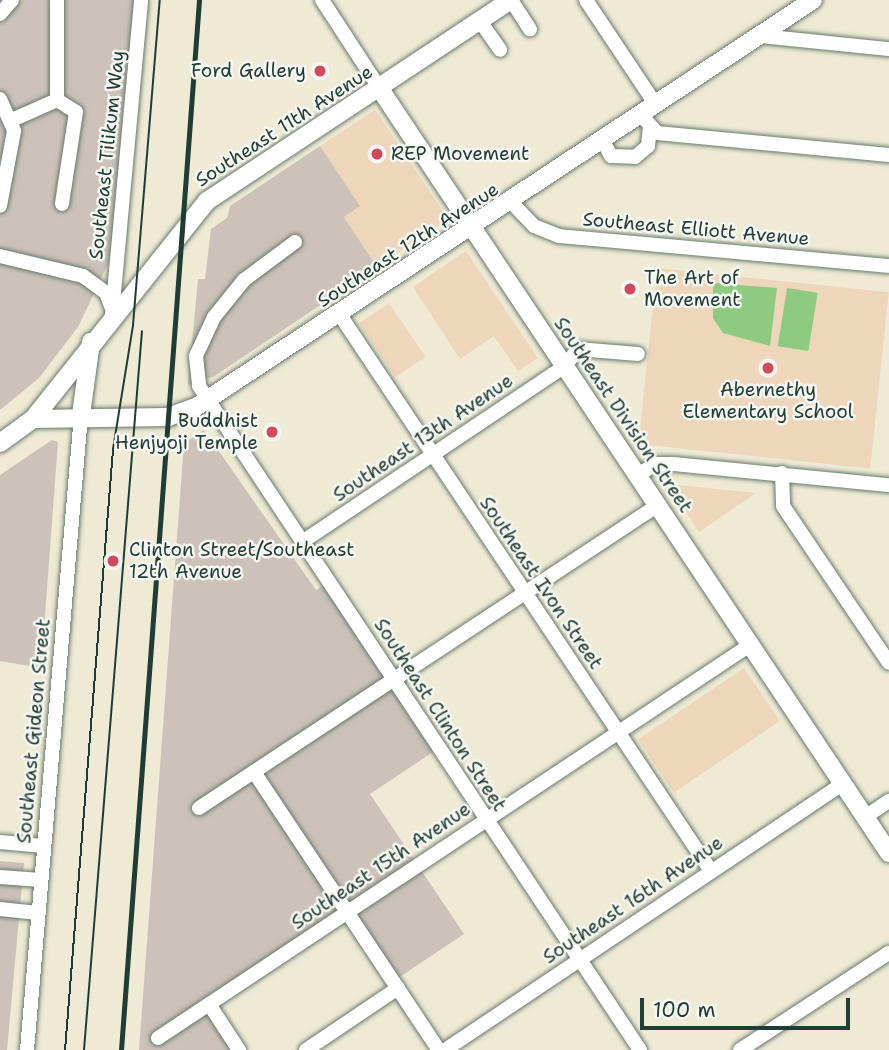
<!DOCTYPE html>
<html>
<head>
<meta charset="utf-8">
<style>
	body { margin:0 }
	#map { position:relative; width:889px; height:1050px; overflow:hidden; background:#eeead4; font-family:"Shantell Sans",sans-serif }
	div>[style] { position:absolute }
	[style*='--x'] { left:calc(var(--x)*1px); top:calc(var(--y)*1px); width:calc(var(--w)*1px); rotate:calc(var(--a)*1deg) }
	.built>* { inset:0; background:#eed6bb; transform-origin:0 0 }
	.industrial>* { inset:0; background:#ccc2b9 }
	.green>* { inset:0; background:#8ecb80; transform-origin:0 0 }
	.roads { filter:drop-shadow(0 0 2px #677a6c) drop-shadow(0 0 2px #677a6c) }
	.minor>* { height:14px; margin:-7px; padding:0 7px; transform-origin:7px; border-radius:7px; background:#fff }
	.major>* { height:18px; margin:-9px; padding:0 9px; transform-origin:9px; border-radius:9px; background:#fff }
	.tram>* { height:2px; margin:-1px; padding:0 1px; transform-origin:1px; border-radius:1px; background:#1f3d34 }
	.rail>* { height:4.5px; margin:-2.25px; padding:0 2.25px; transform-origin:2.25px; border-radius:2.25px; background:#1f3d34 }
	.dots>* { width:19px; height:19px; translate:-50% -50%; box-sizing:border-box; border:4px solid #f6f6f2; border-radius:50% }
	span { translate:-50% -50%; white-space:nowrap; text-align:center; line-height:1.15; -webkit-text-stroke:5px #f6f6f2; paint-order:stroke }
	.poi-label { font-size:19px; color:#1f3d34 }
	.right { translate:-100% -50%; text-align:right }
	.left { translate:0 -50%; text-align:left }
	.street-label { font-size:19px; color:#1f3d34 }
	.scale { position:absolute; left:640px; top:998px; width:210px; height:32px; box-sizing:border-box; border:4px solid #1f3d34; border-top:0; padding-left:9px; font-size:21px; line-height:24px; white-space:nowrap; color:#1f3d34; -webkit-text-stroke:5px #f6f6f2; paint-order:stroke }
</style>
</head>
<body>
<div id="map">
	<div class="built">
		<i style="clip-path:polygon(375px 110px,448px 219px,377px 267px,344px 217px,360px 206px,320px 146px)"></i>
		<i style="clip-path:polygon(466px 251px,538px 358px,518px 371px,494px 336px,460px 359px,413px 287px)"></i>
		<i style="left:657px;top:268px;width:233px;height:177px;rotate:6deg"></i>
		<i style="left:389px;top:303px;width:65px;height:36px;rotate:56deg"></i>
		<i style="clip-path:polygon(668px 484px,756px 493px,699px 532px)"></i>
		<i style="left:744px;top:668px;width:64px;height:128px;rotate:56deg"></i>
	</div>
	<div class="industrial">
		<i style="clip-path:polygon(0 0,145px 0,109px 262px,78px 327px,39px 378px,0 410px)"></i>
		<i style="clip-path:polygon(320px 146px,360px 206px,344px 217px,377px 267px,213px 377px,188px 385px,198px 279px,205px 279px,211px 229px,227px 218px,230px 206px)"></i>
		<i style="clip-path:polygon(204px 430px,316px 590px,327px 584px,436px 750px,370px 794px,464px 934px,389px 984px,346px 919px,216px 1006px,245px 1050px,139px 1050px,184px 443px)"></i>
		<i style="clip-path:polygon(52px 440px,58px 442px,41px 668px,0 661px,0 475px)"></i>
		<i style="clip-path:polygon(0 861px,24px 863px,7px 1050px,0 1050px)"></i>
	</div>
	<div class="green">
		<i style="clip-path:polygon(713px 283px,777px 288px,770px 346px,723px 333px,713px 318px)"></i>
		<i style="left:787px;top:288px;width:31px;height:59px;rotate:9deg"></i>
	</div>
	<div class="roads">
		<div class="minor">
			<i style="--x:322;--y:0;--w:106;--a:56.9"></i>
			<i style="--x:511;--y:0;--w:35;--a:57"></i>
			<i style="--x:586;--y:0;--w:126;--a:56.3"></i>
			<i style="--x:0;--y:14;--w:18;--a:-49"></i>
			<i style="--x:480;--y:21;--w:35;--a:55"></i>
			<i style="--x:760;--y:36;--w:130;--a:5.8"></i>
			<i style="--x:0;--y:99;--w:35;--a:66"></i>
			<i style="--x:14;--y:131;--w:76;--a:100.6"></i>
			<i style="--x:57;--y:100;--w:22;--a:32"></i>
			<i style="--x:76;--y:112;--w:93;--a:98.7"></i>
			<i style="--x:641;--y:115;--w:24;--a:48"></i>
			<i style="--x:657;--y:133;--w:233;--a:5.4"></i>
			<i style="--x:12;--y:120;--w:49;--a:-24"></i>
			<i style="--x:57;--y:100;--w:100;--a:-90"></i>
			<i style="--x:603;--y:141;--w:17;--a:62"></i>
			<i style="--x:611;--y:156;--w:24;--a:2"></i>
			<i style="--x:635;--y:157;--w:17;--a:-40"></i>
			<i style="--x:648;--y:146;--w:18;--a:-84"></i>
			<i style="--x:511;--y:202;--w:33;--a:46"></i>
			<i style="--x:534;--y:226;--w:27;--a:22"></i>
			<i style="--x:559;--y:236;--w:331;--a:5.2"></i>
			<i style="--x:295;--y:242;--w:64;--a:143.3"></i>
			<i style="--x:244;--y:280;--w:48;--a:129"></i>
			<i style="--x:214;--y:317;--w:43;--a:114.8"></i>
			<i style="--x:196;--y:356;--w:30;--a:84"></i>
			<i style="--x:199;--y:386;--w:797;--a:56.41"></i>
			<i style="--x:0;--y:256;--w:85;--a:13.5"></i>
			<i style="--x:83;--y:276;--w:29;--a:36"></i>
			<i style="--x:106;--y:293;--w:14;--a:69"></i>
			<i style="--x:112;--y:314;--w:315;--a:-84.7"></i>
			<i style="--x:340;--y:315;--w:668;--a:56.29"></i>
			<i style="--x:782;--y:473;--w:33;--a:88"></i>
			<i style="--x:783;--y:506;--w:189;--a:56"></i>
			<i style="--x:637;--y:475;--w:22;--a:-30"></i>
			<i style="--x:656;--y:464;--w:17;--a:0"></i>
			<i style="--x:673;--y:464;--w:217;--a:5.6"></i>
			<i style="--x:302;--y:542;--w:316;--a:-33.8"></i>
			<i style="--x:565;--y:366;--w:21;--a:-53"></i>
			<i style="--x:578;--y:349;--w:60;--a:4.8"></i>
			<i style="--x:254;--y:772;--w:334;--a:56.4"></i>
			<i style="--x:199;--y:808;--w:550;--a:-33.43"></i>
			<i style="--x:865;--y:817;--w:29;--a:-34"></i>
			<i style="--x:0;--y:842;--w:43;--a:5.3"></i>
			<i style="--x:0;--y:877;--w:41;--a:4.2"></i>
			<i style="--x:0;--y:909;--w:38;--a:6"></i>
			<i style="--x:209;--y:1004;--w:55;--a:56.9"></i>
			<i style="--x:158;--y:1038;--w:711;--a:-33.58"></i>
			<i style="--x:27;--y:1050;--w:637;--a:-85.14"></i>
			<i style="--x:306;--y:1050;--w:111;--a:-34"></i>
			<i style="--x:445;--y:1050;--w:479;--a:-33.8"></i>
			<i style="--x:740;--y:1050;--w:178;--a:-33.1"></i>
		</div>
		<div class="major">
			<i style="--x:380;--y:89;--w:918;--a:56.33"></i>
			<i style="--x:81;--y:415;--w:74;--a:-82.2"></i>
			<i style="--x:33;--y:419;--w:135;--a:-0.8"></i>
			<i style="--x:168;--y:417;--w:30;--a:-20"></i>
			<i style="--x:196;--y:407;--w:739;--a:-33.41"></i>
			<i style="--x:0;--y:443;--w:41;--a:-36"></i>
			<i style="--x:33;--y:419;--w:279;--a:-51.4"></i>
			<i style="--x:207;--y:201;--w:364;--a:-33.5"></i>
		</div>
	</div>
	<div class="tram">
		<i style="--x:65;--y:1050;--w:603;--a:-85.43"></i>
		<i style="--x:113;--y:449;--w:126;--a:-80.8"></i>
		<i style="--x:133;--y:325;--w:326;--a:-85.3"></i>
		<i style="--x:84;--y:1050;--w:721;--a:-85.39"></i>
	</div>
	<div class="rail">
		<i style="--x:121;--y:1050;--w:1053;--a:-85.75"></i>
	</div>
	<div class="dots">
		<i style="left:320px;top:71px;background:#d1495b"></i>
		<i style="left:377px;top:154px;background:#d1495b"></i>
		<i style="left:630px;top:289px;background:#d1495b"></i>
		<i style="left:768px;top:368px;background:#d1495b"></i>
		<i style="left:272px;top:432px;background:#d1495b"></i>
		<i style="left:113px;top:561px;background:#d1495b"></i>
	</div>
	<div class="poi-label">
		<span class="right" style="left:306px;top:71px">Ford Gallery</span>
		<span class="left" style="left:391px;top:154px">REP Movement</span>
		<span class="left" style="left:644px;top:289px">The Art of<br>Movement</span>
		<span style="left:768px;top:401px">Abernethy<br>Elementary School</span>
		<span class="right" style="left:258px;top:432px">Buddhist<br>Henjyoji Temple</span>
		<span class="left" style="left:129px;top:561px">Clinton Street/Southeast<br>12th Avenue</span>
	</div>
	<div class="street-label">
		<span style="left:284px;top:126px;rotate:-33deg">Southeast 11th Avenue</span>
		<span style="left:107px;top:155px;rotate:-84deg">Southeast Tilikum Way</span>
		<span style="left:696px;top:229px;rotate:5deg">Southeast Elliott Avenue</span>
		<span style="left:408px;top:245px;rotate:-33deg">Southeast 12th Avenue</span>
		<span style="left:623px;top:415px;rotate:56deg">Southeast Division Street</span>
		<span style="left:423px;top:438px;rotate:-34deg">Southeast 13th Avenue</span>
		<span style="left:541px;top:583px;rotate:56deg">Southeast Ivon Street</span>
		<span style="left:440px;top:715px;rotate:57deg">Southeast Clinton Street</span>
		<span style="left:34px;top:731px;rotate:-85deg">Southeast Gideon Street</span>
		<span style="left:381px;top:866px;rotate:-34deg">Southeast 15th Avenue</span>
		<span style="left:633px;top:900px;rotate:-34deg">Southeast 16th Avenue</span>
	</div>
	<div class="scale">100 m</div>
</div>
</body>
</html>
